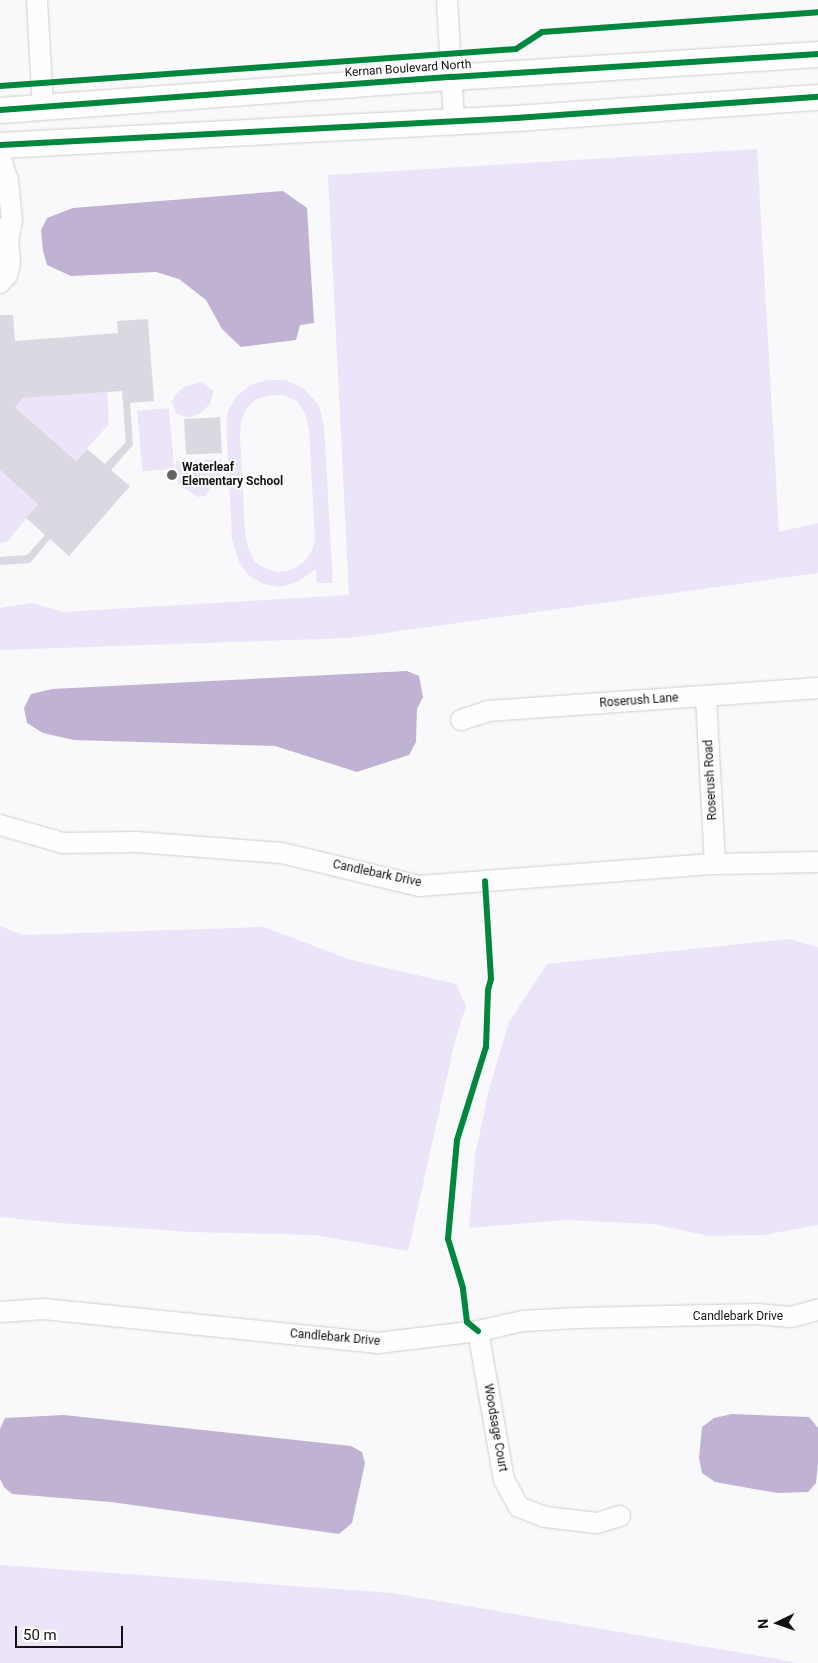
<!DOCTYPE html>
<html>
<head>
<meta charset="utf-8">
<style>
	body { margin:0 }
	#map { position:relative; width:818px; height:1663px; overflow:hidden; background:#f9f8fa; font-family:Roboto,sans-serif }
	div>[style] { position:absolute }
	[style*='--x'] { left:calc(var(--x)*1px); top:calc(var(--y)*1px); width:calc(var(--w)*1px); rotate:calc(var(--a)*1deg) }
	.green>* { inset:0; background:#ece4f8; transform-origin:0 0 }
	.water>* { inset:0; background:#c0b2d3 }
	.building>* { inset:0; background:#dcd8e1; transform-origin:0 0 }
	.roads { filter:drop-shadow(0 0 1px #cfced0) drop-shadow(0 0 1px #cfced0) }
	.minor>* { height:20px; margin:-10px; padding:0 10px; transform-origin:10px; border-radius:10px; background:#fefefe }
	.major>* { height:25px; margin:-12.5px; padding:0 12.5px; transform-origin:12.5px; border-radius:12.5px; background:#fefefe }
	.cycleway>* { height:6px; margin:-3px; padding:0 3px; transform-origin:3px; border-radius:3px; background:#00873e }
	.dots>* { width:14px; height:14px; translate:-50% -50%; box-sizing:border-box; border:2px solid #fff; border-radius:50% }
	span { translate:-50% -50%; white-space:nowrap; text-align:center; line-height:1.15; -webkit-text-stroke:4px #fff; paint-order:stroke }
	.street-label { font-size:12px; color:#131213 }
	.poi-label { font-size:12px; color:#131213; font-weight:700 }
	.left { translate:0 -50%; text-align:left }
	.north { position:absolute; left:753px; top:1598px; width:50px; height:50px; -webkit-text-stroke:4px #fff; paint-order:stroke; rotate:267deg; font-size:14px; font-weight:700; line-height:20px; text-align:center; color:#131213 }
	.north::after { content:''; display:block; margin:auto; width:18px; height:22px; background:#131213; clip-path:polygon(50% 0,100% 100%,50% 72%,0 100%) }
	.scale { position:absolute; left:15px; top:1626px; width:108px; height:22px; box-sizing:border-box; border:2px solid #131213; border-top:0; padding-left:6px; font-size:15px; line-height:18px; white-space:nowrap; color:#131213; -webkit-text-stroke:4px #fff; paint-order:stroke }
</style>
</head>
<body>
<div id="map">
	<div class="green">
		<i style="clip-path:polygon(757px 149px,779px 532px,818px 523px,818px 573px,349px 638px,0 650px,0 608px,32px 603px,63px 612px,349px 595px,328px 175px)"></i>
		<i style="clip-path:polygon(evenodd,267px 380px,285px 380px,303px 388px,319px 405px,324px 426px,333px 583px,317px 583px,316px 569px,299px 581px,280px 587px,264px 584px,249px 576px,239px 562px,232px 539px,226px 421px,229px 409px,237px 396px,250px 385px,267px 380px,270px 395px,284px 395px,297px 401px,305px 413px,309px 430px,315px 539px,312px 551px,304px 562px,292px 570px,278px 572px,266px 569px,255px 562px,248px 547px,245px 533px,240px 436px,241px 422px,246px 409px,256px 399px,270px 395px)"></i>
		<i style="clip-path:polygon(201px 382px,214px 391px,210px 404px,202px 412px,188px 418px,176px 413px,172px 402px,175px 395px,184px 387px)"></i>
		<i style="clip-path:polygon(107px 392px,109px 424px,76px 461px,15px 407px,23px 398px)"></i>
		<i style="left:169px;top:408px;width:61px;height:32px;rotate:85deg"></i>
		<i style="clip-path:polygon(219px 459px,222px 460px,223px 480px,210px 489px,206px 496px,198px 497px,178px 484px,176px 480px,175px 465px,177px 461px)"></i>
		<i style="clip-path:polygon(0 470px,38px 504px,7px 542px,0 543px)"></i>
		<i style="clip-path:polygon(0 926px,23px 935px,264px 927px,351px 960px,456px 984px,466px 1006px,455px 1041px,408px 1251px,314px 1235px,192px 1232px,59px 1223px,0 1217px)"></i>
		<i style="clip-path:polygon(789px 939px,818px 947px,818px 1225px,764px 1235px,709px 1236px,653px 1224px,565px 1220px,469px 1228px,475px 1156px,488px 1093px,509px 1022px,547px 964px)"></i>
		<i style="clip-path:polygon(0 1565px,392px 1593px,800px 1663px,0 1663px)"></i>
	</div>
	<div class="water">
		<i style="clip-path:polygon(283px 191px,307px 208px,314px 323px,300px 325px,296px 340px,241px 347px,222px 329px,206px 300px,179px 279px,156px 272px,71px 276px,47px 265px,43px 251px,41px 230px,47px 218px,73px 208px)"></i>
		<i style="clip-path:polygon(407px 671px,419px 676px,423px 697px,417px 709px,416px 742px,409px 755px,357px 772px,275px 746px,74px 740px,43px 733px,27px 723px,24px 708px,31px 694px,52px 689px)"></i>
		<i style="clip-path:polygon(732px 1414px,809px 1417px,818px 1428px,818px 1463px,816px 1483px,808px 1492px,777px 1493px,715px 1482px,702px 1473px,699px 1458px,702px 1427px,714px 1418px)"></i>
		<i style="clip-path:polygon(64px 1415px,351px 1446px,362px 1452px,365px 1463px,352px 1523px,339px 1534px,111px 1502px,12px 1494px,4px 1487px,0 1479px,0 1429px,5px 1418px)"></i>
	</div>
	<div class="building">
		<i style="clip-path:polygon(evenodd,0 315px,13px 315px,15px 341px,118px 333px,117px 321px,148px 319px,154px 401px,130px 403px,133px 445px,111px 470px,130px 486px,69px 556px,50px 539px,30px 563px,0 565px,0 557px,27px 555px,45px 535px,26px 518px,38px 504px,0 470px,0 315px,122px 391px,126px 442px,105px 464px,87px 449px,76px 461px,15px 407px,23px 398px,122px 391px)"></i>
		<i style="left:220px;top:417px;width:36px;height:36px;rotate:87deg"></i>
	</div>
	<div class="roads">
		<div class="minor">
			<i style="--x:37;--y:0;--w:107;--a:86.8"></i>
			<i style="--x:447;--y:0;--w:121;--a:86.7"></i>
			<i style="--x:0;--y:156;--w:25;--a:72"></i>
			<i style="--x:8;--y:180;--w:41;--a:84.4"></i>
			<i style="--x:12;--y:221;--w:19;--a:102"></i>
			<i style="--x:0;--y:283;--w:11;--a:-49"></i>
			<i style="--x:7;--y:275;--w:12;--a:-76"></i>
			<i style="--x:10;--y:263;--w:23;--a:-95"></i>
			<i style="--x:8;--y:240;--w:13;--a:-103"></i>
			<i style="--x:706;--y:697;--w:167;--a:86.9"></i>
			<i style="--x:461;--y:720;--w:28;--a:-18"></i>
			<i style="--x:488;--y:711;--w:331;--a:-4"></i>
			<i style="--x:0;--y:825;--w:66;--a:15.9"></i>
			<i style="--x:63;--y:843;--w:73;--a:-0.8"></i>
			<i style="--x:136;--y:842;--w:146;--a:4.3"></i>
			<i style="--x:282;--y:853;--w:141;--a:13.5"></i>
			<i style="--x:419;--y:886;--w:297;--a:-4.3"></i>
			<i style="--x:715;--y:864;--w:103;--a:-1.1"></i>
			<i style="--x:0;--y:1312;--w:44;--a:-3.9"></i>
			<i style="--x:44;--y:1309;--w:336;--a:5.8"></i>
			<i style="--x:378;--y:1343;--w:101;--a:-6.8"></i>
			<i style="--x:478;--y:1331;--w:46;--a:-12.5"></i>
			<i style="--x:523;--y:1321;--w:54;--a:-3.2"></i>
			<i style="--x:577;--y:1318;--w:180;--a:-1.3"></i>
			<i style="--x:757;--y:1314;--w:34;--a:5"></i>
			<i style="--x:791;--y:1317;--w:28;--a:-15"></i>
			<i style="--x:478;--y:1331;--w:151;--a:80.1"></i>
			<i style="--x:504;--y:1480;--w:31;--a:61"></i>
			<i style="--x:519;--y:1507;--w:28;--a:21"></i>
			<i style="--x:545;--y:1517;--w:52;--a:6.6"></i>
			<i style="--x:597;--y:1523;--w:24;--a:-17"></i>
		</div>
		<div class="major">
			<i style="--x:0;--y:110;--w:453;--a:-4.2"></i>
			<i style="--x:452;--y:77;--w:367;--a:-3.6"></i>
			<i style="--x:0;--y:145;--w:517;--a:-3"></i>
			<i style="--x:516;--y:118;--w:303;--a:-4"></i>
		</div>
	</div>
	<div class="cycleway">
		<i style="--x:0;--y:86;--w:517;--a:-4.1"></i>
		<i style="--x:516;--y:49;--w:31;--a:-33"></i>
		<i style="--x:542;--y:32;--w:277;--a:-4.1"></i>
		<i style="--x:0;--y:110;--w:453;--a:-4.2"></i>
		<i style="--x:452;--y:77;--w:367;--a:-3.6"></i>
		<i style="--x:0;--y:145;--w:517;--a:-3"></i>
		<i style="--x:516;--y:118;--w:303;--a:-4"></i>
		<i style="--x:478;--y:1331;--w:14;--a:-141"></i>
		<i style="--x:467;--y:1322;--w:34;--a:-97"></i>
		<i style="--x:463;--y:1288;--w:51;--a:-107"></i>
		<i style="--x:448;--y:1239;--w:99;--a:-84.8"></i>
		<i style="--x:457;--y:1140;--w:97;--a:-72.7"></i>
		<i style="--x:486;--y:1047;--w:57;--a:-88"></i>
		<i style="--x:488;--y:990;--w:11;--a:-75"></i>
		<i style="--x:491;--y:979;--w:98;--a:-93.5"></i>
	</div>
	<div class="dots">
		<i style="left:172px;top:475px;background:#646264"></i>
	</div>
	<div class="street-label">
		<span style="left:408px;top:69px;rotate:-4deg">Kernan Boulevard North</span>
		<span style="left:639px;top:701px;rotate:-4deg">Roserush Lane</span>
		<span style="left:711px;top:780px;rotate:-93deg">Roserush Road</span>
		<span style="left:377px;top:874px;rotate:12deg">Candlebark Drive</span>
		<span style="left:738px;top:1317px">Candlebark Drive</span>
		<span style="left:335px;top:1338px;rotate:5deg">Candlebark Drive</span>
		<span style="left:495px;top:1428px;rotate:80deg">Woodsage Court</span>
	</div>
	<div class="poi-label">
		<span class="left" style="left:182px;top:475px">Waterleaf<br>Elementary School</span>
	</div>
	<div class="north">N</div>
	<div class="scale">50 m</div>
</div>
</body>
</html>
